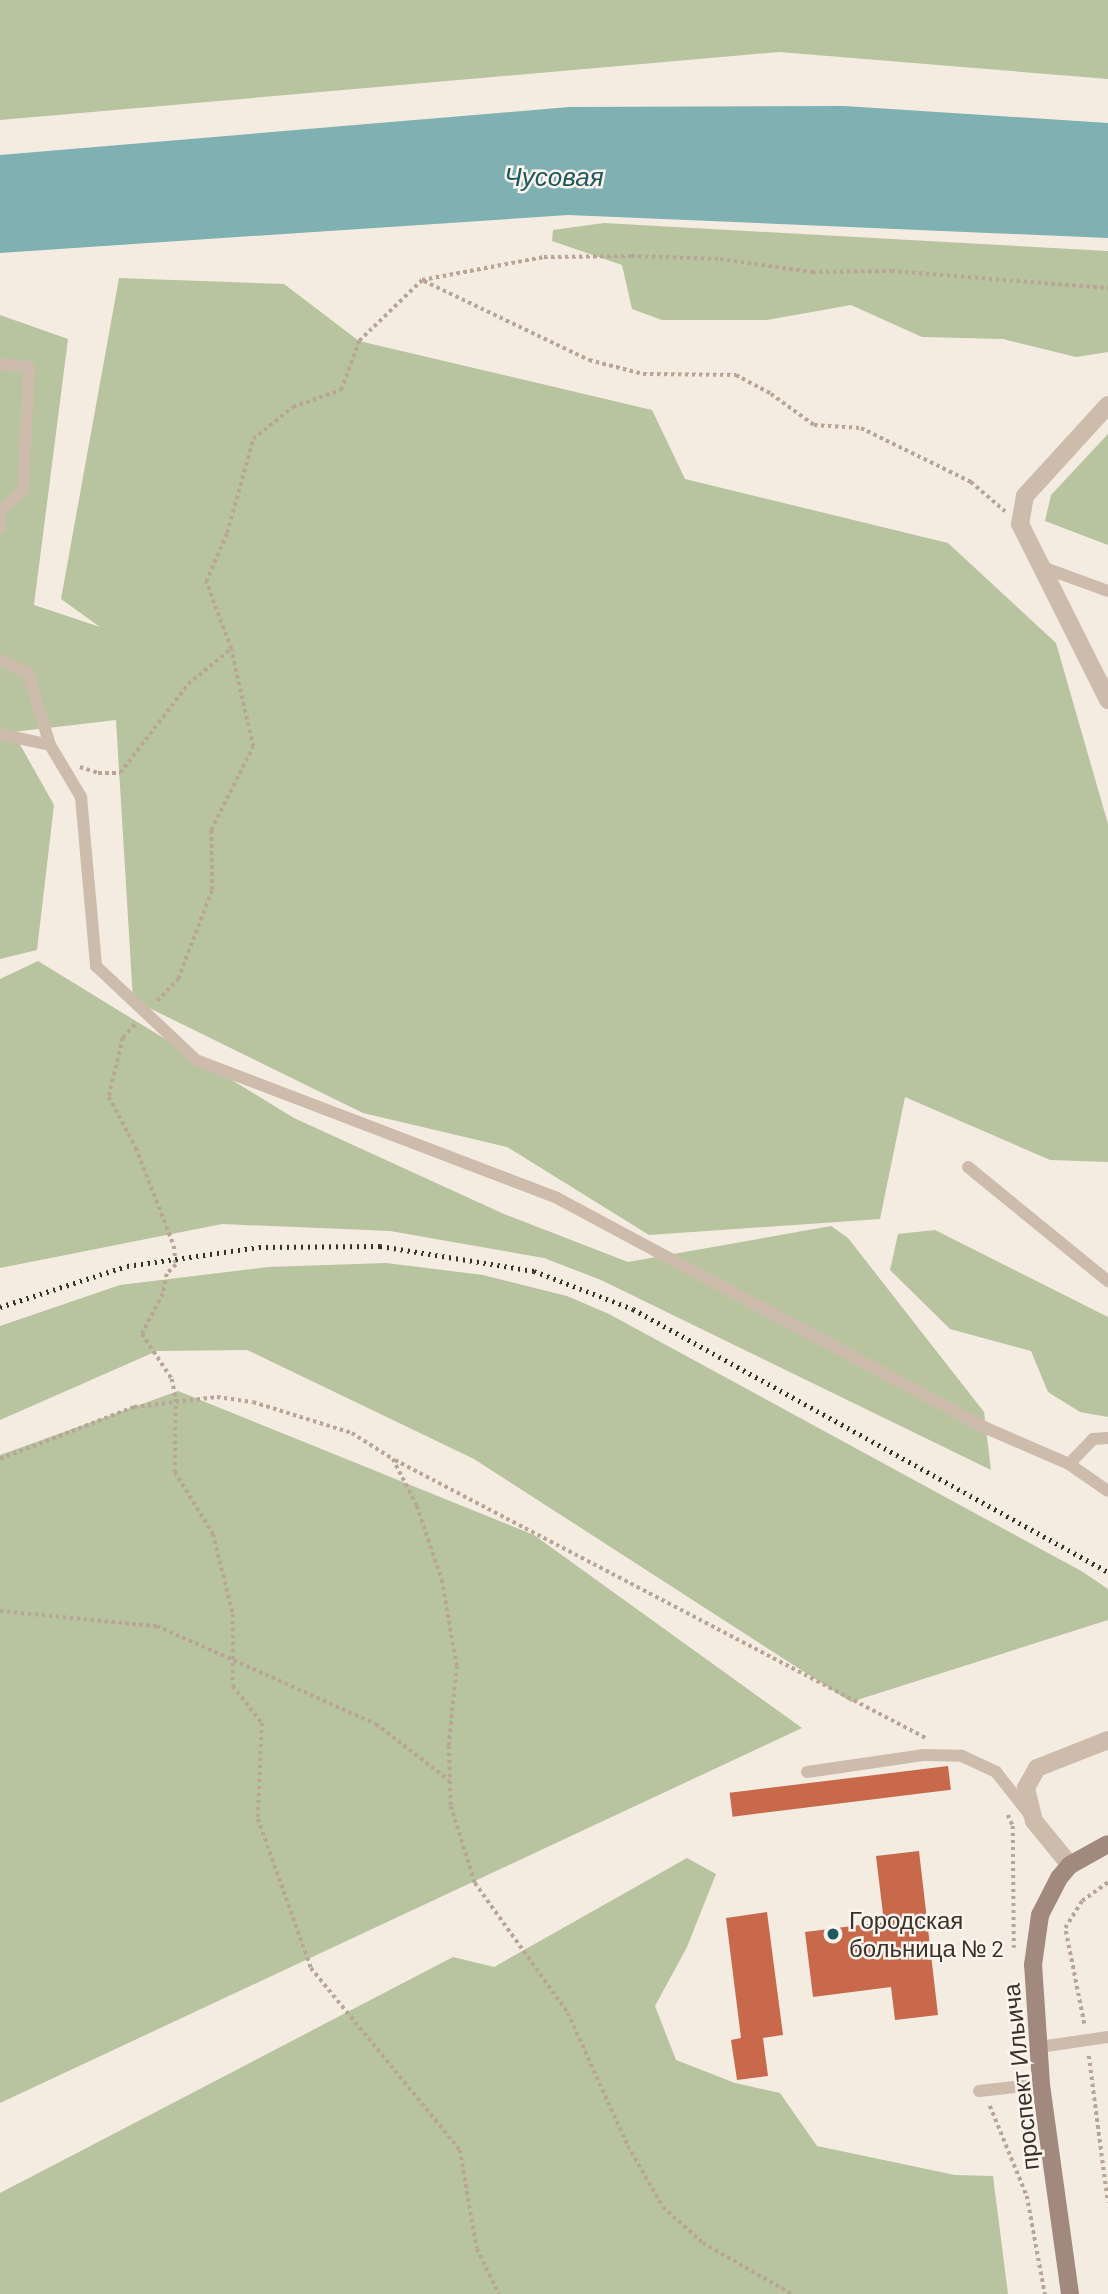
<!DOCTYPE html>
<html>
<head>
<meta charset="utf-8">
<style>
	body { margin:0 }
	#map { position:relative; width:1108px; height:2294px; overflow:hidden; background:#f4ebe1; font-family:Barlow,sans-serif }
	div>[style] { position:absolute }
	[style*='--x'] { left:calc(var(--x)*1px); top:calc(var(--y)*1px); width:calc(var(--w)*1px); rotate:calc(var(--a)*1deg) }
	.green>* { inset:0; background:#b8c4a0 }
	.water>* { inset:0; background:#7fb0b2 }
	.building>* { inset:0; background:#c8694b; transform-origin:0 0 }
	.path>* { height:3.5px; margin-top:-1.75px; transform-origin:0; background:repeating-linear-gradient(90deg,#b9a596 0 3.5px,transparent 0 7px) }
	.lane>* { height:12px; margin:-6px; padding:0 6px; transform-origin:6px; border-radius:6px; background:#cdbbac }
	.street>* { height:18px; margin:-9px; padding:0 9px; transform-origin:9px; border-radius:9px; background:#cdbbac }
	.secondary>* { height:18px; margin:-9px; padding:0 9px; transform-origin:9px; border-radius:9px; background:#a18a7d }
	.rail>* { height:5px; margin-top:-2.5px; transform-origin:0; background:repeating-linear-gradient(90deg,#3b302b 0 2px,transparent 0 7px) }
	.dots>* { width:19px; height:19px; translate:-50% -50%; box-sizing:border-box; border:4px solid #fbf5ee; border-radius:50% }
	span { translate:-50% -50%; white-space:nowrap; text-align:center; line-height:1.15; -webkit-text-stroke:5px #fbf5ee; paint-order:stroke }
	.poi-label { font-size:24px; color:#3b302b }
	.left { translate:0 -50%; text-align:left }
	.street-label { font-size:24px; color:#3b302b }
	.water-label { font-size:26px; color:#1f5a5e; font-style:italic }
</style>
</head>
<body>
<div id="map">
	<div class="green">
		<i style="clip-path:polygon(0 0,1108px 0,1108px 79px,779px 52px,0 120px)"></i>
		<i style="clip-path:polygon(604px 223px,1108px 251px,1108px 352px,1076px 357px,1003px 339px,922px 337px,851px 305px,767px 320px,662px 320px,632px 309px,622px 265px,552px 241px,553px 230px)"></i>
		<i style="clip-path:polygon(119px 278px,284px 284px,359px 341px,652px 410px,685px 479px,948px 543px,1056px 643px,1108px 824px,1108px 1162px,1050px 1160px,905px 1097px,880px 1219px,649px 1235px,507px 1147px,363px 1113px,133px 1000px,116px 720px,13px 732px,54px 805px,37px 950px,0 959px,0 315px,68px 339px,34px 605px,100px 627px,61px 599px)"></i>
		<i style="clip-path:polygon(1108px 434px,1108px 545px,1045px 521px,1051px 495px)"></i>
		<i style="clip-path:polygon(38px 961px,294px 1118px,504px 1214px,628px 1262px,831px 1226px,848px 1238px,984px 1412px,991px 1470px,601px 1280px,544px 1258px,390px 1231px,222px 1224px,0 1268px,0 979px)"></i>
		<i style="clip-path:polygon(935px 1230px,1108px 1317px,1108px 1417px,1080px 1412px,1048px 1392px,1031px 1351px,950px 1329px,890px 1270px,898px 1234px)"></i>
		<i style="clip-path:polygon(386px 1263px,483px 1275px,567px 1296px,609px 1314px,1083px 1572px,1108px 1589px,1108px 1620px,851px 1702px,474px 1459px,247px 1350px,157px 1351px,0 1420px,0 1326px,120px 1285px,268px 1267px)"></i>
		<i style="clip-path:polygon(178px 1391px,534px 1535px,802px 1728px,0 2103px,0 1455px)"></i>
		<i style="clip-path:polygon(687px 1858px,716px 1874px,687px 1947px,655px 2006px,676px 2060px,735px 2083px,780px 2093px,817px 2146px,955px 2175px,993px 2176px,1008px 2294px,0 2294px,0 2193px,453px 1957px,494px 1967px)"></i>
	</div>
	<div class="water">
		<i style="clip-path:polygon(844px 106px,1108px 123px,1108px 238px,568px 215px,0 253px,0 155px,569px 107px)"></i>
	</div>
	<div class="building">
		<i style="left:948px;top:1766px;width:24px;height:220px;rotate:83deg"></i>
		<i style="clip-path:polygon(919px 1851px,938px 2015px,895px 2020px,891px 1987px,813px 1997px,805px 1932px,884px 1922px,876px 1856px)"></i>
		<i style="clip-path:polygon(767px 1912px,783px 2035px,763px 2038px,768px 2076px,737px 2080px,731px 2040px,741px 2038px,726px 1918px)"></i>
	</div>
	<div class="path">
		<i style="--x:424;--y:281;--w:183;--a:25.6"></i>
		<i style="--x:589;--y:360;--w:56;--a:14.5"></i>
		<i style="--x:643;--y:374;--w:93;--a:0.6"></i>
		<i style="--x:736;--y:375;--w:40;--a:28"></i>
		<i style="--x:771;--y:394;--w:53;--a:35.8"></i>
		<i style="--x:814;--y:425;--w:47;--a:3.7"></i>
		<i style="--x:861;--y:428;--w:123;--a:26.1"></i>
		<i style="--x:971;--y:482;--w:45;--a:40.5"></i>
		<i style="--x:80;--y:767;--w:19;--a:18"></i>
		<i style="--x:98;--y:773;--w:22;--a:0"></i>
		<i style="--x:120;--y:773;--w:112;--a:-52.6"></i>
		<i style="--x:188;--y:684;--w:55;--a:-39.1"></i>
		<i style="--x:231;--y:649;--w:72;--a:-110.5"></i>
		<i style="--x:206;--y:582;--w:53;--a:-66.8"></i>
		<i style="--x:227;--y:533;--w:98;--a:-74.5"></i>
		<i style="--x:253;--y:439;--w:51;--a:-38.7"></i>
		<i style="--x:293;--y:407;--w:51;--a:-19.5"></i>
		<i style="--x:341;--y:390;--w:52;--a:-69.8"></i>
		<i style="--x:359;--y:341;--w:88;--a:-44.1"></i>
		<i style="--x:422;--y:280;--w:124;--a:-10.7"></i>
		<i style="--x:544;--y:257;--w:87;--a:-0.7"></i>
		<i style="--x:631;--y:256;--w:89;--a:1.9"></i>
		<i style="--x:720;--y:259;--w:93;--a:8"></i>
		<i style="--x:812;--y:272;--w:79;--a:-0.7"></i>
		<i style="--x:891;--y:271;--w:218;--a:4.5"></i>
		<i style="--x:157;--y:1001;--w:30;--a:-46"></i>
		<i style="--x:178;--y:979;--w:95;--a:-69.1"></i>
		<i style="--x:212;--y:890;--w:60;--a:-91"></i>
		<i style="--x:211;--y:830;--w:93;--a:-63.2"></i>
		<i style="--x:253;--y:747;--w:100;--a:-102.7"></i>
		<i style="--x:135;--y:1025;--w:18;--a:133"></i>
		<i style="--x:123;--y:1038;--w:61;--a:103.3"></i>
		<i style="--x:109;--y:1097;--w:58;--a:62.1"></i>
		<i style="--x:136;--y:1148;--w:105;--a:68.8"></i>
		<i style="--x:174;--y:1246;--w:19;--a:84"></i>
		<i style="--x:176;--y:1265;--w:13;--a:135"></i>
		<i style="--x:167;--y:1274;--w:20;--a:101"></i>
		<i style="--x:163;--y:1294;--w:45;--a:117.7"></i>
		<i style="--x:142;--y:1334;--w:54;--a:56.3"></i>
		<i style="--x:172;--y:1379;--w:20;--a:79"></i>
		<i style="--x:176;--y:1399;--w:73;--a:90.8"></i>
		<i style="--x:175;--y:1472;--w:73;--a:58.5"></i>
		<i style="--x:213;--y:1534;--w:82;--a:76"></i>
		<i style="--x:233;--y:1614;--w:72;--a:90"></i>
		<i style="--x:233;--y:1686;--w:47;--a:51.9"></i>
		<i style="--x:262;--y:1723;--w:96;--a:92.4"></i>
		<i style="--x:258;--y:1819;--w:158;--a:70.4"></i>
		<i style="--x:311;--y:1968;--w:235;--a:50.7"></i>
		<i style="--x:460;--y:2150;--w:100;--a:80.3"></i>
		<i style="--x:477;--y:2249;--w:50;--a:63.9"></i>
		<i style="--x:0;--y:1459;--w:144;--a:-21.2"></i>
		<i style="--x:134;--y:1407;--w:84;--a:-6.9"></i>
		<i style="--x:217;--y:1397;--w:36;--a:8"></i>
		<i style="--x:253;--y:1402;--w:104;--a:17.4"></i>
		<i style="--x:352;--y:1433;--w:49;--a:32.4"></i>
		<i style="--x:393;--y:1459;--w:53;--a:62.9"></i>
		<i style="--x:417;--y:1506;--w:78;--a:71.3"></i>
		<i style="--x:442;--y:1580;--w:87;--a:80.1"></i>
		<i style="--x:457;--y:1666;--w:80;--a:95.7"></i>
		<i style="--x:449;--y:1746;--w:60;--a:88.1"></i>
		<i style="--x:451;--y:1806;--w:81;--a:72.7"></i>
		<i style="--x:475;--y:1883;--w:160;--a:54.4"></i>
		<i style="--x:568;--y:2013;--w:146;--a:65.7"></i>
		<i style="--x:628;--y:2146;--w:70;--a:60.2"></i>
		<i style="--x:663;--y:2207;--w:54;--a:42"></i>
		<i style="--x:703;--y:2243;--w:103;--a:29.8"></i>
		<i style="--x:395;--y:1460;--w:602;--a:27.63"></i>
		<i style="--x:0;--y:1611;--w:158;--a:5.5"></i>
		<i style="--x:157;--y:1626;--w:240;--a:24.1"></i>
		<i style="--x:376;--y:1724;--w:93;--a:37.6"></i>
		<i style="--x:1008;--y:1815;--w:12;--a:66"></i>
		<i style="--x:1013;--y:1826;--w:122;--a:89.5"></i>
		<i style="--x:1084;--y:2024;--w:98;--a:-101.2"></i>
		<i style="--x:1065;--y:1928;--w:32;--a:-58"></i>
		<i style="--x:1082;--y:1901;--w:32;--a:-36"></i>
		<i style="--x:1089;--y:2056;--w:148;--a:82.6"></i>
		<i style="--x:990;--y:2106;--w:97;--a:67.7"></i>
		<i style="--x:1027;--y:2196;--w:100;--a:79.6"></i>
	</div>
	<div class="lane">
		<i style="--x:0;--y:364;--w:29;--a:6"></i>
		<i style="--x:29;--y:367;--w:124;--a:92.8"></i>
		<i style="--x:23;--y:491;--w:30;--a:140"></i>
		<i style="--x:0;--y:528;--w:18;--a:-87"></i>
		<i style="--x:1042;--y:567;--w:70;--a:20"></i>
		<i style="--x:0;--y:660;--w:31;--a:25"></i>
		<i style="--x:28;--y:673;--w:75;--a:73"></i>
		<i style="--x:50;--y:745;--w:61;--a:59.2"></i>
		<i style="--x:81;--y:797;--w:170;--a:84.9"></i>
		<i style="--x:96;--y:966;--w:137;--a:43.2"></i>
		<i style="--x:196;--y:1060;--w:386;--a:20.9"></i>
		<i style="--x:557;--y:1198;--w:487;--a:28.2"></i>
		<i style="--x:986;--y:1428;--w:90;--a:23.4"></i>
		<i style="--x:1069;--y:1464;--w:47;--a:34.7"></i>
		<i style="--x:0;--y:734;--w:51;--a:12.4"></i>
		<i style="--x:968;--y:1167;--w:181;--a:39.2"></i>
		<i style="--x:1069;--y:1464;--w:35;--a:-46"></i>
		<i style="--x:1093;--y:1439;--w:15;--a:-4"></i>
		<i style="--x:807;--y:1772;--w:117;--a:-8.3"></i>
		<i style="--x:923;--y:1755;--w:39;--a:1"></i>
		<i style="--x:962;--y:1756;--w:38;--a:25"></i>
		<i style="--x:996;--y:1772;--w:55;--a:51.7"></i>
		<i style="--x:1039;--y:2047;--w:70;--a:-8.2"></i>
		<i style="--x:979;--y:2091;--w:62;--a:-6.4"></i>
	</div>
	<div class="street">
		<i style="--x:1108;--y:405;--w:123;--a:132.4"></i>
		<i style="--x:1025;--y:496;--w:28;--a:100"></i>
		<i style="--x:1020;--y:524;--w:197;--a:63.4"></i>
		<i style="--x:1070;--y:1865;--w:57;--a:-129.3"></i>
		<i style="--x:1034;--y:1821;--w:34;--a:-104"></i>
		<i style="--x:1026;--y:1788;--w:23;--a:-61"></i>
		<i style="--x:1037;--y:1768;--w:76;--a:-21.5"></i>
	</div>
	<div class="secondary">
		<i style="--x:1070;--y:2294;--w:212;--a:-97.9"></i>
		<i style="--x:1041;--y:2084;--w:119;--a:-93.8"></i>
		<i style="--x:1033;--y:1965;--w:50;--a:-82"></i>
		<i style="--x:1040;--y:1915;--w:42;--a:-62.8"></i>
		<i style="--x:1059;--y:1878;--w:17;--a:-50"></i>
		<i style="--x:1070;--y:1865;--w:43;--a:-28.9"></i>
	</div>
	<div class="rail">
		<i style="--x:0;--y:1307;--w:133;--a:-17.9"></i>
		<i style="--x:127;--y:1266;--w:133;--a:-8.2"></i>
		<i style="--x:259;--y:1247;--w:121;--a:-0.5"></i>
		<i style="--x:380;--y:1246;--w:156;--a:9.2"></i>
		<i style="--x:534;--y:1271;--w:106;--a:21"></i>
		<i style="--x:633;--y:1309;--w:543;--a:28.97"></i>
	</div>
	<div class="dots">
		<i style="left:833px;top:1934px;background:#1f5a5e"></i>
	</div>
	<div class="poi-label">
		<span class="left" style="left:849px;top:1934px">Городская<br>больница № 2</span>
	</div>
	<div class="street-label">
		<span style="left:1020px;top:2077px;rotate:-96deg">проспект Ильича</span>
	</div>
	<div class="water-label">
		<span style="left:554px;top:176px">Чусовая</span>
	</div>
</div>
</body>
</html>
